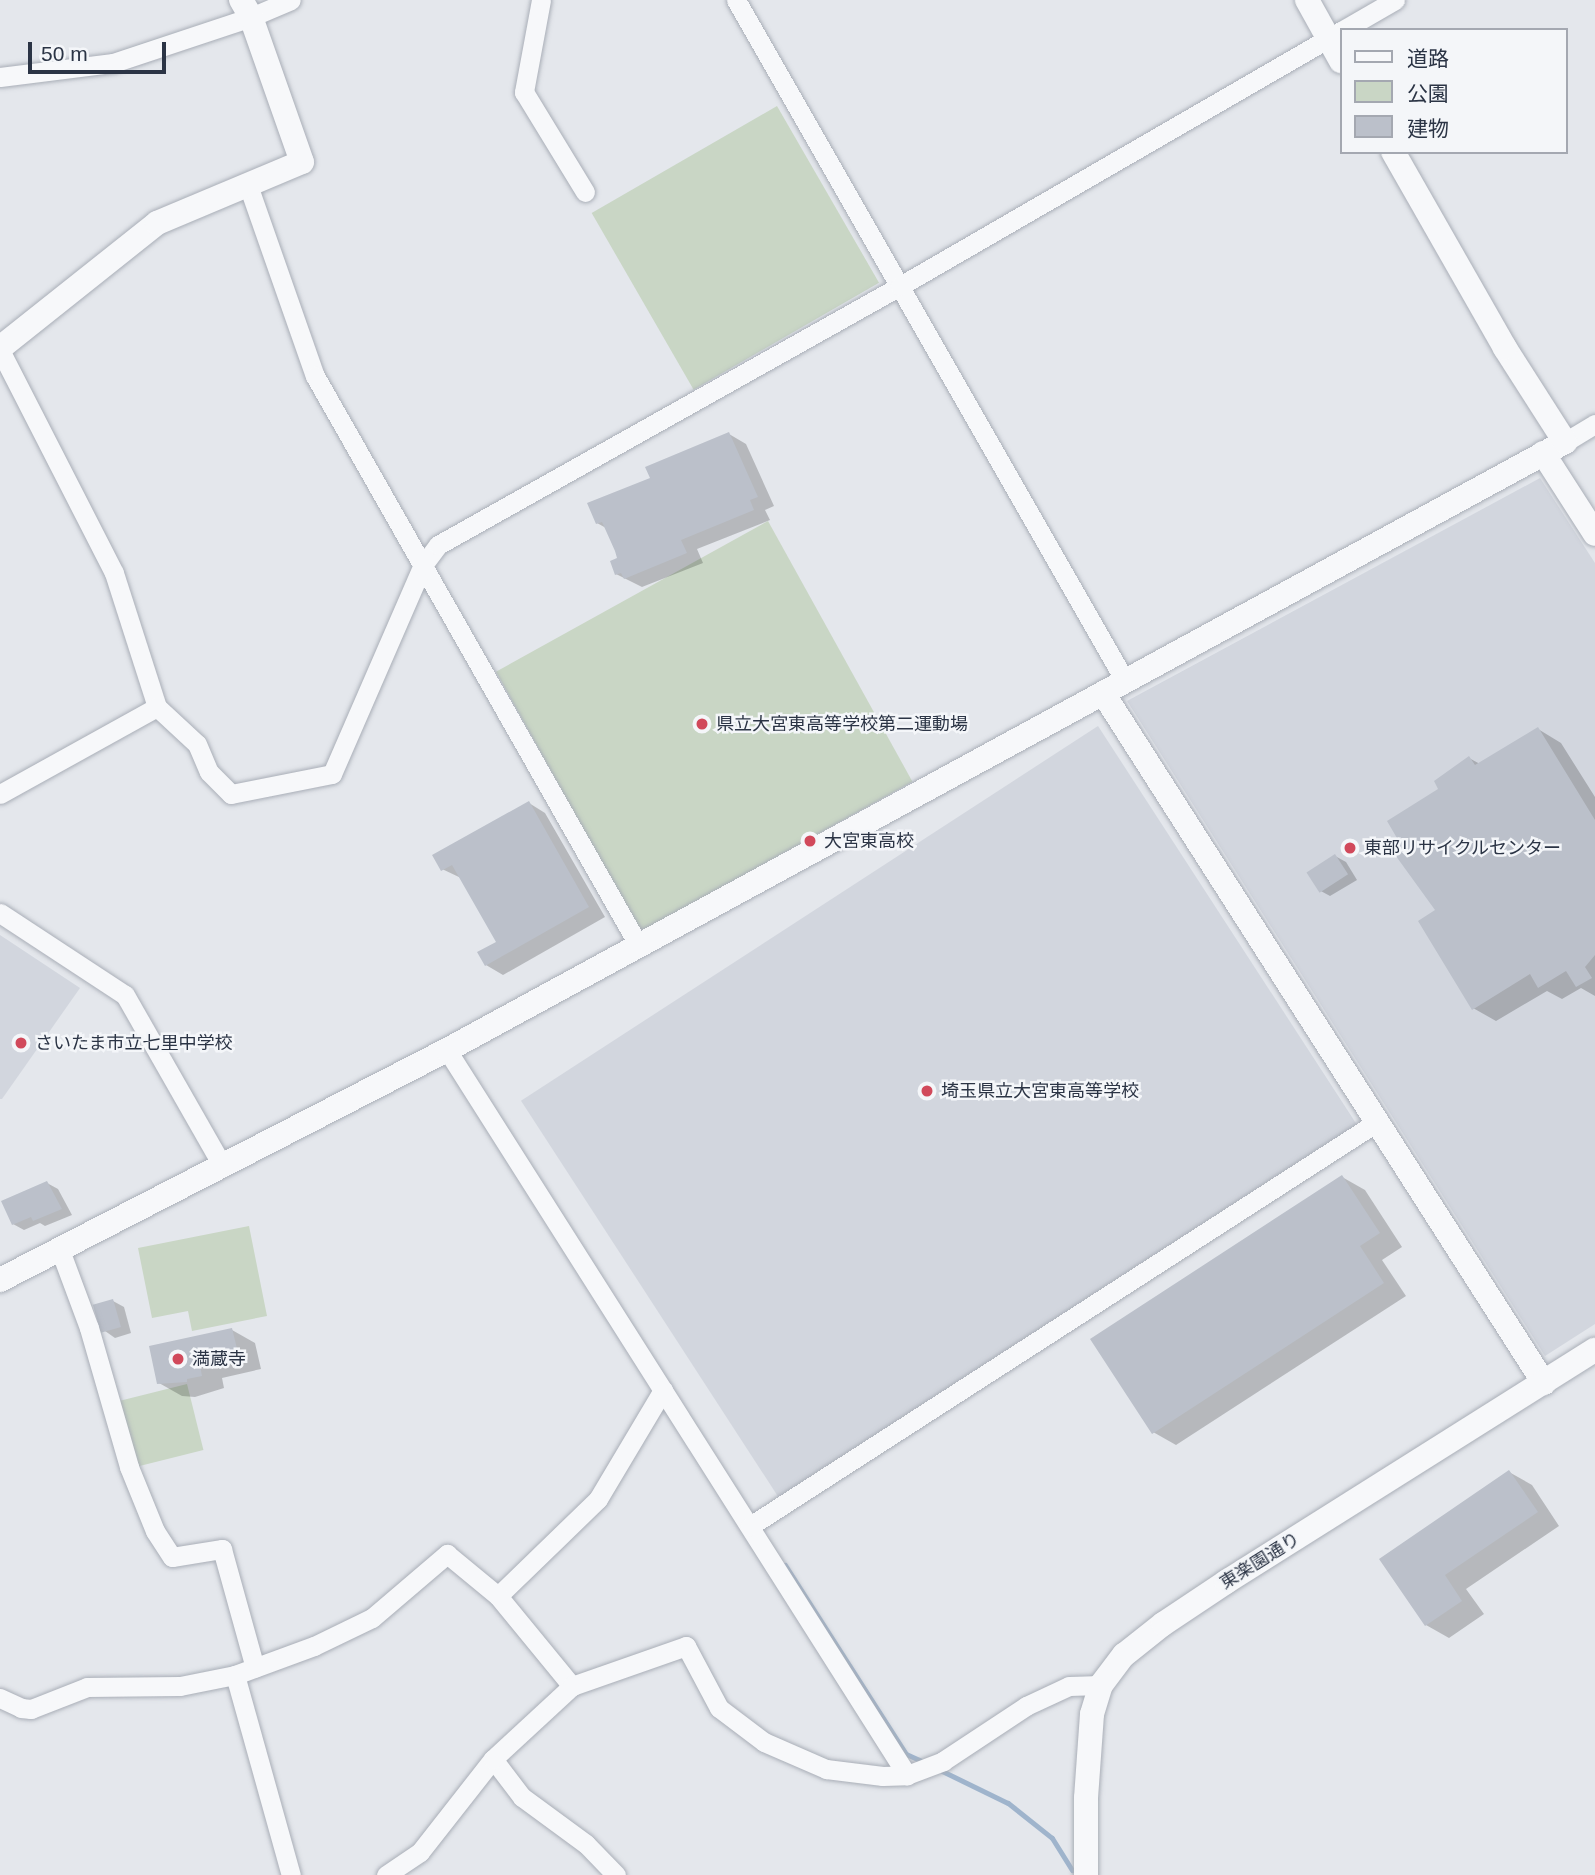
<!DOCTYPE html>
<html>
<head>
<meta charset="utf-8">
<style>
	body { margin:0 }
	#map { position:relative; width:1595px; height:1875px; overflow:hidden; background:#e4e7ec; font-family:Helvetica,"Noto Sans JP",sans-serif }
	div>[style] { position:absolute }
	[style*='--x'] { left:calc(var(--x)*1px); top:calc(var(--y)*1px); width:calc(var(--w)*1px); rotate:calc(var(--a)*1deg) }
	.built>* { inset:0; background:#d2d6de; transform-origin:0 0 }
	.green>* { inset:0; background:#c9d6c5; transform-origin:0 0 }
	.shadow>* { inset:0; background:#0003 }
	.stream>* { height:5px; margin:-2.5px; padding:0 2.5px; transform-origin:2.5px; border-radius:2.5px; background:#9fb4cc }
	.building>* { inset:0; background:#bbc0ca; transform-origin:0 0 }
	.roads { filter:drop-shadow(0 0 2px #a9aeb7) drop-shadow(0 0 2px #a9aeb7) }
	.minor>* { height:19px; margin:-9.5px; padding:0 9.5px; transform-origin:9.5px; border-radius:9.5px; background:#f7f8fa }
	.tertiary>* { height:24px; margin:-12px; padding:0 12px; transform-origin:12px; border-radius:12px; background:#f7f8fa }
	.dots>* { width:19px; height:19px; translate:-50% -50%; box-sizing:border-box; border:4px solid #f4f6f9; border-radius:50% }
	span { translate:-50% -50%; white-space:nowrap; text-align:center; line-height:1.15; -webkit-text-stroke:5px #f4f6f9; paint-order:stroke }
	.poi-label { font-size:18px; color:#2b3445 }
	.left { translate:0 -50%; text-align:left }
	.street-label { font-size:18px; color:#2b3445 }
	.legend { position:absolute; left:1340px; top:28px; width:228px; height:126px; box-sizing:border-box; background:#f4f6f9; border:2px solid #a4a8b1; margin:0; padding:9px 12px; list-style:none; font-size:21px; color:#2b3445 }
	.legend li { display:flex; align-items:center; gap:14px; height:35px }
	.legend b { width:35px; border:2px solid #a4a8b1 }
	.scale { position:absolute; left:28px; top:42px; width:138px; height:32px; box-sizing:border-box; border:4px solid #2b3445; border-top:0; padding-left:9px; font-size:21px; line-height:24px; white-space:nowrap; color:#2b3445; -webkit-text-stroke:5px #f4f6f9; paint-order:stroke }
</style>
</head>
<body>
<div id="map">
	<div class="built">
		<i style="clip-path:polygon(1540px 478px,1595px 563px,1595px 1324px,1545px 1356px,1127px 701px)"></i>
		<i style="left:1098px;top:726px;width:479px;height:688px;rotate:57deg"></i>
		<i style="clip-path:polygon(0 935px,80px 988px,2px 1099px,0 1099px)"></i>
	</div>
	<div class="green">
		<i style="left:777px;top:106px;width:204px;height:214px;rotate:60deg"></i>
		<i style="left:768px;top:521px;width:298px;height:311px;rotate:61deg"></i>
		<i style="clip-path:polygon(249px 1226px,267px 1316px,192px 1331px,188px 1311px,152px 1318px,138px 1248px)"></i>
		<i style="left:187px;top:1384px;width:68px;height:70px;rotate:76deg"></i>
	</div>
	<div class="shadow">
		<i style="clip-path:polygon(729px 434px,746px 444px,774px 506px,765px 510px,770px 520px,697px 549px,703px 563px,642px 587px,616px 574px,619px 559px,606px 528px,597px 523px,652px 479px)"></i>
		<i style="clip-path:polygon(1538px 729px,1561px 743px,1595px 797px,1595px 996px,1581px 988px,1562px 999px,1547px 991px,1496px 1021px,1473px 1008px,1438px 911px,1403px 845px,1440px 790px,1469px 758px,1480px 764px)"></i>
		<i style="clip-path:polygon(529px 803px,545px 813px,605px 917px,503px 975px,486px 965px,498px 942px,461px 878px,442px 869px)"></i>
		<i style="clip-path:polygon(1335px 856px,1346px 862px,1357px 880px,1330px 896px,1319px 890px)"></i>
		<i style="clip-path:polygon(1342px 1177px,1365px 1190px,1402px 1247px,1382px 1260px,1406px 1296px,1176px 1445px,1153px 1432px)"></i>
		<i style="clip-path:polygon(47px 1183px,58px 1189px,72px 1215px,45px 1226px,40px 1223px,24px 1230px,13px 1224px)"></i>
		<i style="clip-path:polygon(113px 1301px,124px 1307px,131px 1333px,115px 1338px,105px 1331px)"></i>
		<i style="clip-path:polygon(232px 1330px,255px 1343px,261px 1369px,222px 1378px,224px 1388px,195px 1397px,182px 1396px,159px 1383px)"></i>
		<i style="clip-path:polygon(1509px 1472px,1532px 1485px,1559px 1526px,1466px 1589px,1484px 1614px,1449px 1638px,1426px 1625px,1381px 1559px)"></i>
	</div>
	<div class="stream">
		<i style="--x:785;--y:1565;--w:224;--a:57.4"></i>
		<i style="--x:906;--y:1754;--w:22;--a:24"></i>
		<i style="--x:942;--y:1771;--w:73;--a:25.9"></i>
		<i style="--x:1008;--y:1803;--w:56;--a:38.5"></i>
		<i style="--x:1052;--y:1838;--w:38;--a:58"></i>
	</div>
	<div class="building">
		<i style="clip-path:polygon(729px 432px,758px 497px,750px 500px,754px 510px,681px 540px,687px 553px,624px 579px,621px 573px,615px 575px,610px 561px,617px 558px,615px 551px,602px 522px,596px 524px,587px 503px,650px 478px,645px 467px)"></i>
		<i style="clip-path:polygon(1538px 727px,1595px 820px,1595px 955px,1585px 967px,1592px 978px,1576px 987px,1566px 971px,1538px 988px,1530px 974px,1472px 1010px,1418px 921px,1435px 910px,1393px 852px,1401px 845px,1387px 821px,1438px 789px,1434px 781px,1469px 756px,1475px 765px)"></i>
		<i style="clip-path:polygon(529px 801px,589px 907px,485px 966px,477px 952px,496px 942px,452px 865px,441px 871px,432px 855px)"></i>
		<i style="left:1335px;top:854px;width:24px;height:34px;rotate:57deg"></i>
		<i style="clip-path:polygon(1342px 1175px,1380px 1233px,1360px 1246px,1384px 1283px,1152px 1434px,1090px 1339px)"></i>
		<i style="clip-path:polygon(47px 1181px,62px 1209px,33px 1221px,31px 1217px,12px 1225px,1px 1201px)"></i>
		<i style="left:113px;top:1299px;width:29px;height:21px;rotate:74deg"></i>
		<i style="clip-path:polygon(232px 1328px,239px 1357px,200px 1365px,202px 1376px,187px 1379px,187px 1382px,157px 1384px,149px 1346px)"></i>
		<i style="clip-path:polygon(1509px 1470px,1538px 1512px,1445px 1575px,1462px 1601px,1425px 1626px,1379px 1559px)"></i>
	</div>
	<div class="roads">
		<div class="minor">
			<i style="--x:541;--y:0;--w:94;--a:100.5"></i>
			<i style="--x:524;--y:92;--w:117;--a:58.6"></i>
			<i style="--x:736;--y:0;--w:784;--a:60.26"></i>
			<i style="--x:1343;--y:30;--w:60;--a:-30"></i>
			<i style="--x:0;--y:77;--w:114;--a:-7.1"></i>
			<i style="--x:113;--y:63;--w:145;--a:-18.4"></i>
			<i style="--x:251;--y:17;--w:43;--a:-23"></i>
			<i style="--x:248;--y:185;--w:202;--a:70.7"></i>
			<i style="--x:315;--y:376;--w:656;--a:60.39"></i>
			<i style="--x:0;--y:350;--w:250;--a:62.9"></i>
			<i style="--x:114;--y:573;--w:141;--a:72.2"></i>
			<i style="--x:157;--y:707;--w:179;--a:151"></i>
			<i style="--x:1565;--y:442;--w:35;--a:-31"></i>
			<i style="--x:157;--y:707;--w:54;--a:42.8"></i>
			<i style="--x:197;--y:744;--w:30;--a:67"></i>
			<i style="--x:209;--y:772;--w:31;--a:45"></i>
			<i style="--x:231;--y:794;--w:103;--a:-11.2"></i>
			<i style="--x:332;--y:774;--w:228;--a:-66.5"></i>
			<i style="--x:423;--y:565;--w:25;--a:-53"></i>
			<i style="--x:438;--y:545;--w:530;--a:-29.28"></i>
			<i style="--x:900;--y:286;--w:509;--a:-30.04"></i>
			<i style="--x:0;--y:913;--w:149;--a:33.3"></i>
			<i style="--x:125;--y:995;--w:198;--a:60.3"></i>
			<i style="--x:447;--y:1050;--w:859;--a:57.61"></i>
			<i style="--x:60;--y:1250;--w:83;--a:69.6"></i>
			<i style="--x:89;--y:1328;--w:145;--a:73.9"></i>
			<i style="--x:129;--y:1467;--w:69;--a:67.9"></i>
			<i style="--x:155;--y:1531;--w:31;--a:57"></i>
			<i style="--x:172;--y:1557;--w:51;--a:-9.1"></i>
			<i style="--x:222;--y:1549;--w:123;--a:74.5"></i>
			<i style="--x:750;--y:1526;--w:746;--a:-32.8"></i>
			<i style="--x:498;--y:1596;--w:139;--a:-44.1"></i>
			<i style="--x:598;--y:1499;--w:127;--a:-59.2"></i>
			<i style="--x:235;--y:1675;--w:208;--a:74.4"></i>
			<i style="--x:0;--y:1698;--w:23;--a:25"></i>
			<i style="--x:21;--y:1708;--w:10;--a:6"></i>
			<i style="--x:31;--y:1709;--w:60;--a:-21.4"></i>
			<i style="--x:87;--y:1687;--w:93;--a:-0.6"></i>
			<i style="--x:180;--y:1686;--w:56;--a:-11.3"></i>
			<i style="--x:235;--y:1675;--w:84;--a:-20.2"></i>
			<i style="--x:314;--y:1646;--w:64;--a:-25.8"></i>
			<i style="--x:372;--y:1618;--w:99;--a:-40.5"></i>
			<i style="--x:447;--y:1554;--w:66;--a:39.5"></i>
			<i style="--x:498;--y:1596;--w:117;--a:50.6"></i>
			<i style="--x:493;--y:1759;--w:48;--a:52.7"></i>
			<i style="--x:522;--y:1797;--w:79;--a:36.3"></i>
			<i style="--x:586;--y:1844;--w:43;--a:45.9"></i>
			<i style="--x:386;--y:1875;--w:41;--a:-34.1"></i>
			<i style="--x:420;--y:1852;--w:118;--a:-51.9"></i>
			<i style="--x:493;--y:1759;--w:108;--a:-42.7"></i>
			<i style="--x:572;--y:1686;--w:121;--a:-19.3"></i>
			<i style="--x:686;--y:1646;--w:70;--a:62"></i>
			<i style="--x:719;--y:1708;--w:56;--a:37.1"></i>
			<i style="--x:764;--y:1742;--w:68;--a:23.5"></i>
			<i style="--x:826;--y:1769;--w:57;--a:7"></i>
			<i style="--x:883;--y:1776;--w:24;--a:-2"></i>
			<i style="--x:907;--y:1775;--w:39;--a:-21"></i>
			<i style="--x:943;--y:1761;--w:100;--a:-33.5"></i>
			<i style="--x:1026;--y:1706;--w:47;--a:-24.9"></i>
			<i style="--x:1069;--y:1686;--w:32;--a:-2"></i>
		</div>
		<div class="tertiary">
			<i style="--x:1307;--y:0;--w:70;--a:60.9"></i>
			<i style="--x:0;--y:348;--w:201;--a:-38.5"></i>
			<i style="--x:157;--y:223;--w:157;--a:-22.8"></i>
			<i style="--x:302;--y:162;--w:154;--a:-109.4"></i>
			<i style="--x:251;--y:17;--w:20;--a:-120"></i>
			<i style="--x:1543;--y:453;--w:96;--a:57.3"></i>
			<i style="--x:1103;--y:693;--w:819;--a:57.42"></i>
			<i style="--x:0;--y:1280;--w:503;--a:-27.23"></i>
			<i style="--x:447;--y:1050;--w:1273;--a:-28.54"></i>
			<i style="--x:1565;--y:442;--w:112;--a:-122.6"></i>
			<i style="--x:1505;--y:348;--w:226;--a:-119.7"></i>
			<i style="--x:1086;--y:1875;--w:77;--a:-90"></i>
			<i style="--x:1086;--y:1798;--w:84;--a:-85.9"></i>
			<i style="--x:1092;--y:1714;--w:30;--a:-73"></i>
			<i style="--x:1101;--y:1685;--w:38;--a:-53"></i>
			<i style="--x:1124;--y:1655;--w:50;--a:-38.5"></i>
			<i style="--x:1163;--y:1624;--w:76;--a:-33.7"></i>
			<i style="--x:1226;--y:1582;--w:436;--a:-32.2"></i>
		</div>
	</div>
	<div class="dots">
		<i style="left:702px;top:724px;background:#d1495b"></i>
		<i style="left:810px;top:841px;background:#d1495b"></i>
		<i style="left:1350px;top:848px;background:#d1495b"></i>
		<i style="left:21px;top:1043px;background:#d1495b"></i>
		<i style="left:927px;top:1091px;background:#d1495b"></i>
		<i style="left:178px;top:1359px;background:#d1495b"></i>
	</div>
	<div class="poi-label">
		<span class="left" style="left:716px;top:724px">県立大宮東高等学校第二運動場</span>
		<span class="left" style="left:824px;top:841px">大宮東高校</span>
		<span class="left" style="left:1364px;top:848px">東部リサイクルセンター</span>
		<span class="left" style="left:35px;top:1043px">さいたま市立七里中学校</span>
		<span class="left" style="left:941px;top:1091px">埼玉県立大宮東高等学校</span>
		<span class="left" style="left:192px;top:1359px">満蔵寺</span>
	</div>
	<div class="street-label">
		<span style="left:1260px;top:1561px;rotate:-32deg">東楽園通り</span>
	</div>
	<ul class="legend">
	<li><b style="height:9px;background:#f7f8fa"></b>道路</li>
	<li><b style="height:19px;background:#c9d6c5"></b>公園</li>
	<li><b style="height:19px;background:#bbc0ca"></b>建物</li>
	</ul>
	<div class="scale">50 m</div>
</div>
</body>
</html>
